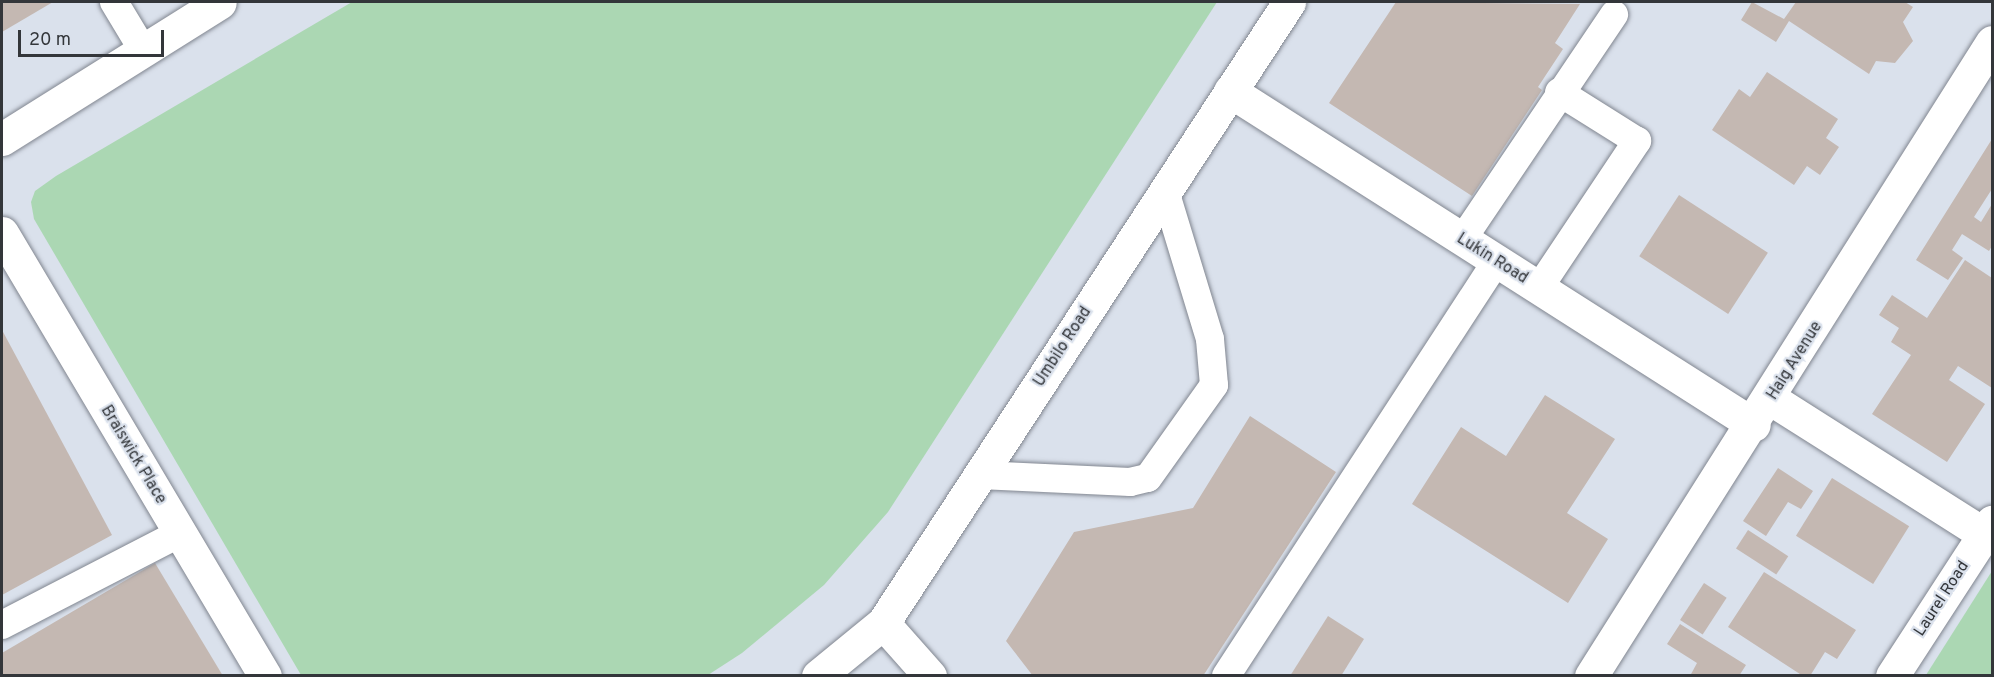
<!DOCTYPE html>
<html>
<head>
<meta charset="utf-8">
<style>
	body { margin:0 }
	#map { position:relative; width:1994px; height:677px; overflow:hidden; background:#dae1ec; font-family:Overpass,sans-serif }
	div>[style] { position:absolute }
	[style*='--x'] { left:calc(var(--x)*1px); top:calc(var(--y)*1px); width:calc(var(--w)*1px); rotate:calc(var(--a)*1deg) }
	.green>* { inset:0; background:#abd7b3 }
	.building>* { inset:0; background:#c4b8b2; transform-origin:0 0 }
	.roads { filter:drop-shadow(0 0 2px #818690) drop-shadow(0 0 2px #818690) }
	.service>* { height:28px; margin:-14px; padding:0 14px; transform-origin:14px; border-radius:14px; background:#fff }
	.minor>* { height:33px; margin:-16.5px; padding:0 16.5px; transform-origin:16.5px; border-radius:16.5px; background:#fff }
	.tertiary>* { height:33px; margin:-16.5px; padding:0 16.5px; transform-origin:16.5px; border-radius:16.5px; background:#fff }
	.secondary>* { height:33px; margin:-16.5px; padding:0 16.5px; transform-origin:16.5px; border-radius:16.5px; background:#fff }
	span { translate:-50% -50%; white-space:nowrap; text-align:center; line-height:1.15; -webkit-text-stroke:4.5px #dae1ec; paint-order:stroke }
	.street-label { font-size:16px; color:#33363a }
	.frame { position:absolute; inset:0; border:3px solid #33363a; pointer-events:none }
	.scale { position:absolute; left:18px; top:30px; width:146px; height:27px; box-sizing:border-box; border:3px solid #33363a; border-top:0; padding-left:8px; font-size:18px; line-height:21px; white-space:nowrap; color:#33363a; -webkit-text-stroke:4px #dae1ec; paint-order:stroke }
</style>
</head>
<body>
<div id="map">
	<div class="green">
		<i style="clip-path:polygon(352px 2px,1217px 2px,888px 512px,824px 585px,742px 653px,708px 675px,301px 675px,34px 219px,31px 202px,35px 191px,56px 176px)"></i>
		<i style="clip-path:polygon(1992px 571px,1992px 675px,1926px 675px)"></i>
	</div>
	<div class="building">
		<i style="clip-path:polygon(2px 2px,53px 2px,2px 32px)"></i>
		<i style="clip-path:polygon(1396px 2px,1580px 4px,1555px 43px,1563px 49px,1538px 87px,1542px 90px,1472px 196px,1329px 103px)"></i>
		<i style="clip-path:polygon(1752px 2px,1784px 19px,1796px 2px,1905px 2px,1913px 7px,1903px 22px,1913px 41px,1895px 63px,1876px 61px,1869px 74px,1789px 21px,1776px 42px,1741px 20px)"></i>
		<i style="clip-path:polygon(1767px 72px,1838px 119px,1826px 138px,1839px 147px,1820px 175px,1807px 166px,1794px 185px,1712px 130px,1739px 89px,1750px 97px)"></i>
		<i style="clip-path:polygon(1992px 139px,1992px 189px,1974px 217px,1981px 222px,1992px 204px,1992px 246px,1989px 251px,1962px 234px,1952px 250px,1963px 258px,1948px 280px,1916px 260px)"></i>
		<i style="left:1679px;top:195px;width:106px;height:73px;rotate:33deg"></i>
		<i style="clip-path:polygon(1965px 260px,1992px 278px,1992px 388px,1958px 366px,1949px 380px,1985px 404px,1947px 462px,1872px 414px,1911px 355px,1891px 342px,1899px 328px,1879px 315px,1892px 295px,1927px 318px)"></i>
		<i style="clip-path:polygon(2px 330px,112px 535px,2px 595px)"></i>
		<i style="clip-path:polygon(1545px 395px,1615px 439px,1567px 513px,1608px 539px,1568px 603px,1412px 504px,1461px 427px,1506px 456px)"></i>
		<i style="clip-path:polygon(1250px 416px,1336px 472px,1203px 676px,1033px 676px,1006px 641px,1074px 532px,1193px 508px)"></i>
		<i style="clip-path:polygon(1778px 468px,1813px 491px,1801px 509px,1788px 502px,1766px 536px,1743px 521px)"></i>
		<i style="left:1832px;top:478px;width:91px;height:68px;rotate:32deg"></i>
		<i style="left:1748px;top:530px;width:48px;height:22px;rotate:33deg"></i>
		<i style="clip-path:polygon(155px 563px,223px 676px,2px 676px,2px 653px)"></i>
		<i style="clip-path:polygon(1764px 572px,1856px 630px,1837px 659px,1825px 652px,1810px 676px,1803px 676px,1728px 627px)"></i>
		<i style="left:1704px;top:583px;width:27px;height:44px;rotate:33deg"></i>
		<i style="clip-path:polygon(1328px 616px,1364px 639px,1341px 676px,1290px 676px)"></i>
		<i style="clip-path:polygon(1680px 624px,1746px 665px,1739px 676px,1690px 676px,1697px 663px,1667px 644px)"></i>
	</div>
	<div class="roads">
		<div class="service">
			<i style="--x:114;--y:2;--w:56;--a:58.9"></i>
			<i style="--x:1462;--y:240;--w:272;--a:-56"></i>
			<i style="--x:1539;--y:288;--w:177;--a:-56.3"></i>
			<i style="--x:1637;--y:141;--w:92;--a:-147.9"></i>
			<i style="--x:980;--y:475;--w:150;--a:2.7"></i>
			<i style="--x:1130;--y:482;--w:18;--a:-13"></i>
			<i style="--x:1148;--y:478;--w:114;--a:-54.6"></i>
			<i style="--x:1214;--y:385;--w:46;--a:-95"></i>
			<i style="--x:1210;--y:339;--w:155;--a:-106.9"></i>
			<i style="--x:2;--y:625;--w:200;--a:-27.3"></i>
			<i style="--x:1226;--y:676;--w:496;--a:-56.9"></i>
		</div>
		<div class="minor">
			<i style="--x:1230;--y:91;--w:621;--a:32.51"></i>
			<i style="--x:2;--y:233;--w:515;--a:59.3"></i>
			<i style="--x:1771;--y:399;--w:252;--a:32.4"></i>
			<i style="--x:883;--y:623;--w:71;--a:48.4"></i>
			<i style="--x:1591;--y:676;--w:750;--a:-57.69"></i>
			<i style="--x:1892;--y:676;--w:184;--a:-57"></i>
		</div>
		<div class="tertiary">
			<i style="--x:818;--y:676;--w:84;--a:-39.2"></i>
			<i style="--x:883;--y:623;--w:742;--a:-56.82"></i>
		</div>
		<div class="secondary">
			<i style="--x:2;--y:139;--w:257;--a:-32.1"></i>
		</div>
	</div>
	<div class="street-label">
		<span style="left:1492px;top:259px;rotate:32deg">Lukin Road</span>
		<span style="left:1063px;top:347px;rotate:-57deg">Umbilo Road</span>
		<span style="left:1795px;top:361px;rotate:-58deg">Haig Avenue</span>
		<span style="left:133px;top:455px;rotate:59deg">Braiswick Place</span>
		<span style="left:1942px;top:599px;rotate:-57deg">Laurel Road</span>
	</div>
	<div class="frame"></div>
	<div class="scale">20 m</div>
</div>
</body>
</html>
